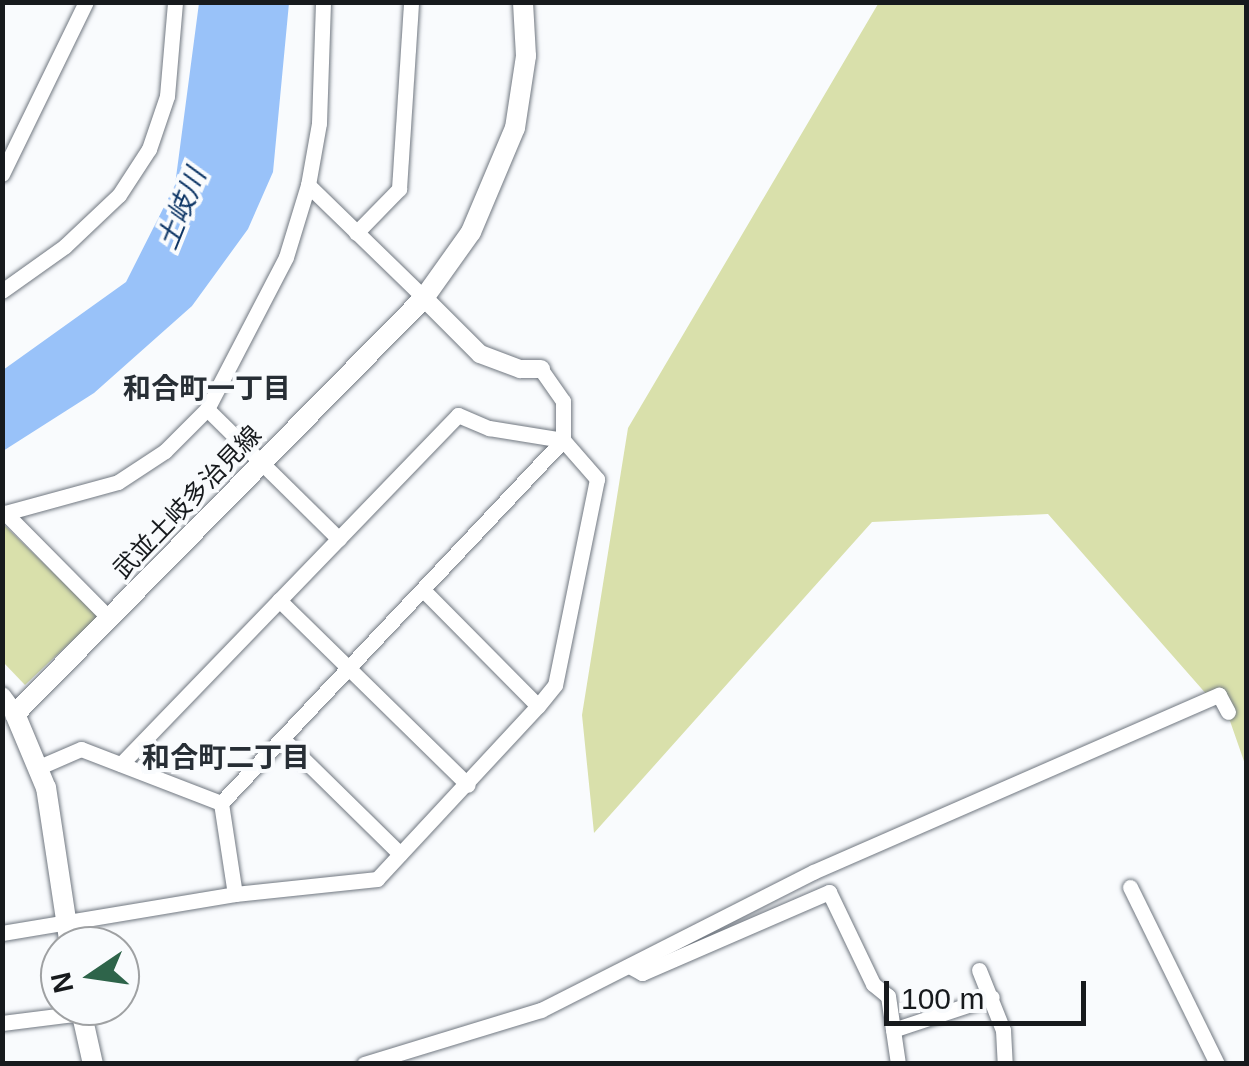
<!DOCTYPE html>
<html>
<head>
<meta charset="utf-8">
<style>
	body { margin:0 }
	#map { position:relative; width:1249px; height:1066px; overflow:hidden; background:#f9fbfd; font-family:Helvetica,"Noto Sans JP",sans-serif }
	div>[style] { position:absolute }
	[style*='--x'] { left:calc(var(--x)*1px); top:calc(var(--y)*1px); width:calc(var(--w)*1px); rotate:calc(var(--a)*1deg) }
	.green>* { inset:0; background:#d9e0ab }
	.water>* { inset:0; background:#99c2f9 }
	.roads { filter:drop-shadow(0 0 2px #717881) drop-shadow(0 0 2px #717881) }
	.minor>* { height:15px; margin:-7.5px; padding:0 7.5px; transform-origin:7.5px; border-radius:7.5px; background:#fff }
	.tertiary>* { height:18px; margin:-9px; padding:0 9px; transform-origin:9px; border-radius:9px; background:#fff }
	.secondary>* { height:20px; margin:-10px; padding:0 10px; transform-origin:10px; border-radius:10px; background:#fff }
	span { translate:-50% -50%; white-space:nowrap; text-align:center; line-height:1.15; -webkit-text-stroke:8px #f9fbfd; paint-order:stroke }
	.street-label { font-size:25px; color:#171a1d }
	.water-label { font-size:28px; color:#0e3666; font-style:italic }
	.neighbourhood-label { font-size:28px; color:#272e35; font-weight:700 }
	.frame { position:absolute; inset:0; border:5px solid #171a1d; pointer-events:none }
	.north { position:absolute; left:40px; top:926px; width:100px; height:100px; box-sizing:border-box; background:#f9fbfd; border:2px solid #9fa1a3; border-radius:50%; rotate:257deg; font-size:28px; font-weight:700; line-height:40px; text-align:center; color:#171a1d }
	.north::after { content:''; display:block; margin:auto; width:35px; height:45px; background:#2e644a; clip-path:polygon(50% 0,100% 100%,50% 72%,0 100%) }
	.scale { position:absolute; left:884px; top:981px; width:202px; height:45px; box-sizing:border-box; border:5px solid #171a1d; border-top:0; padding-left:12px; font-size:30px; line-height:35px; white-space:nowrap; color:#171a1d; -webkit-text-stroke:8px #f9fbfd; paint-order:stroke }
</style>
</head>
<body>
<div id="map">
	<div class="green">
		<i style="clip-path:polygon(1246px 3px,1246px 767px,1230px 721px,1048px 514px,872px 522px,594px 833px,582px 715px,628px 428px,878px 4px)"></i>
		<i style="clip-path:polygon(2px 523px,98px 616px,25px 685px,3px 662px)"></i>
	</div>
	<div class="water">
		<i style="clip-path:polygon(199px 3px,289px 3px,273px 172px,248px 229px,192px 306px,94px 393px,3px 451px,3px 370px,126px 282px,175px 185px)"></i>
	</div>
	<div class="roads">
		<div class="minor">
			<i style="--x:2;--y:174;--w:191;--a:-64"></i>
			<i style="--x:308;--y:185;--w:162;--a:44.2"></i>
			<i style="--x:356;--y:233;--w:62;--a:-45.7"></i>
			<i style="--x:399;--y:189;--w:187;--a:-86.3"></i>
			<i style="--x:2;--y:291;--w:77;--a:-35.5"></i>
			<i style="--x:65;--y:246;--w:74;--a:-43.4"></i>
			<i style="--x:119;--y:195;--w:55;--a:-56.9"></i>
			<i style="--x:149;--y:149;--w:56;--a:-71.2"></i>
			<i style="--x:167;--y:96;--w:94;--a:-85.1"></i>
			<i style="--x:207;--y:409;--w:185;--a:44.6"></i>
			<i style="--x:279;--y:600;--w:264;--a:44.4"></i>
			<i style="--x:109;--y:618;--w:148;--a:-134.7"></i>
			<i style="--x:5;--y:513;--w:117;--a:-15.3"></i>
			<i style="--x:118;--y:482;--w:56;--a:-33.4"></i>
			<i style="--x:165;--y:451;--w:59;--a:-45"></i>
			<i style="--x:207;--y:409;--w:171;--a:-62.5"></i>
			<i style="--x:286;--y:257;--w:75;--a:-73"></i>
			<i style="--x:308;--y:185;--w:63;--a:-79.9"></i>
			<i style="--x:319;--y:123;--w:121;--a:-88.1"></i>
			<i style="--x:283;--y:739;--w:164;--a:44.5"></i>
			<i style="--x:121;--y:764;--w:485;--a:-46"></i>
			<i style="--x:458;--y:415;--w:34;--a:23"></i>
			<i style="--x:489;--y:428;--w:75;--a:9.2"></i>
			<i style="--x:563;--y:440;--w:52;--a:48.9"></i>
			<i style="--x:597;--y:479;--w:210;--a:101.5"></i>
			<i style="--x:555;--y:685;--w:27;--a:129"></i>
			<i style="--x:37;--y:768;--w:48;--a:-23.4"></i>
			<i style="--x:81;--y:749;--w:150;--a:21.1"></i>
			<i style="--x:221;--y:803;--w:499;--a:-46.7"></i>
			<i style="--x:563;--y:440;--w:39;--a:-90"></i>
			<i style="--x:563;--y:401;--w:39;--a:-125"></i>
			<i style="--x:221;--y:803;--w:92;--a:81.3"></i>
			<i style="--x:1130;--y:887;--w:197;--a:63.8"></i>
			<i style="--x:2;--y:933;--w:236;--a:-9.5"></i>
			<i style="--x:235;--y:894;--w:143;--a:-6"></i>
			<i style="--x:377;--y:879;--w:236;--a:-47.1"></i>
			<i style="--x:538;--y:706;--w:159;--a:-134.7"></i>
			<i style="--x:629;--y:966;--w:15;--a:28"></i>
			<i style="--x:642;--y:973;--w:204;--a:-23.4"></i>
			<i style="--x:829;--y:892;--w:102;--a:64.4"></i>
			<i style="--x:873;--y:984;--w:19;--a:39"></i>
			<i style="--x:888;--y:996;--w:69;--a:81.6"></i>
			<i style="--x:979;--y:970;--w:65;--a:68.2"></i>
			<i style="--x:1003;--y:1030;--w:34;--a:87"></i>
			<i style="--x:2;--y:1023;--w:80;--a:-7.2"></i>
			<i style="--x:893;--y:1030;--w:104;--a:-18.4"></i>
			<i style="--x:364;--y:1064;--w:185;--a:-17"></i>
			<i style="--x:541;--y:1010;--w:305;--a:-26.9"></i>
			<i style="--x:813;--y:872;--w:443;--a:-23.6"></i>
			<i style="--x:1219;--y:695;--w:19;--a:62"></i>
		</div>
		<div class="tertiary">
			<i style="--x:424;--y:298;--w:79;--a:45"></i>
			<i style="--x:480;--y:354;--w:43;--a:20.6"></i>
			<i style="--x:520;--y:369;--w:21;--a:0"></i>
			<i style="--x:2;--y:696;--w:22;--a:54"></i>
		</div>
		<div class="secondary">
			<i style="--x:70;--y:946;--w:160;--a:-98.6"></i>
			<i style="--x:46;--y:788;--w:80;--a:-112.7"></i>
			<i style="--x:15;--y:714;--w:583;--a:-45.49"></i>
			<i style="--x:424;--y:298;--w:81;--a:-54.5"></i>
			<i style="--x:471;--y:232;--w:113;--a:-67.1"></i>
			<i style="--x:515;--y:128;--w:73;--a:-81.3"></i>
			<i style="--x:526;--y:56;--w:54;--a:-93.2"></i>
			<i style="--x:80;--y:1006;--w:59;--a:77.4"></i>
		</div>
	</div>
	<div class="street-label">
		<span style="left:187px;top:502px;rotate:-46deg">武並土岐多治見線</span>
	</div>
	<div class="water-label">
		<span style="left:182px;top:209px;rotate:-68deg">土岐川</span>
	</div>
	<div class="neighbourhood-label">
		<span style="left:207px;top:389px">和合町一丁目</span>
		<span style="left:226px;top:758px">和合町二丁目</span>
	</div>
	<div class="frame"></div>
	<div class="north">N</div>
	<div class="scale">100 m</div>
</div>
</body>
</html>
